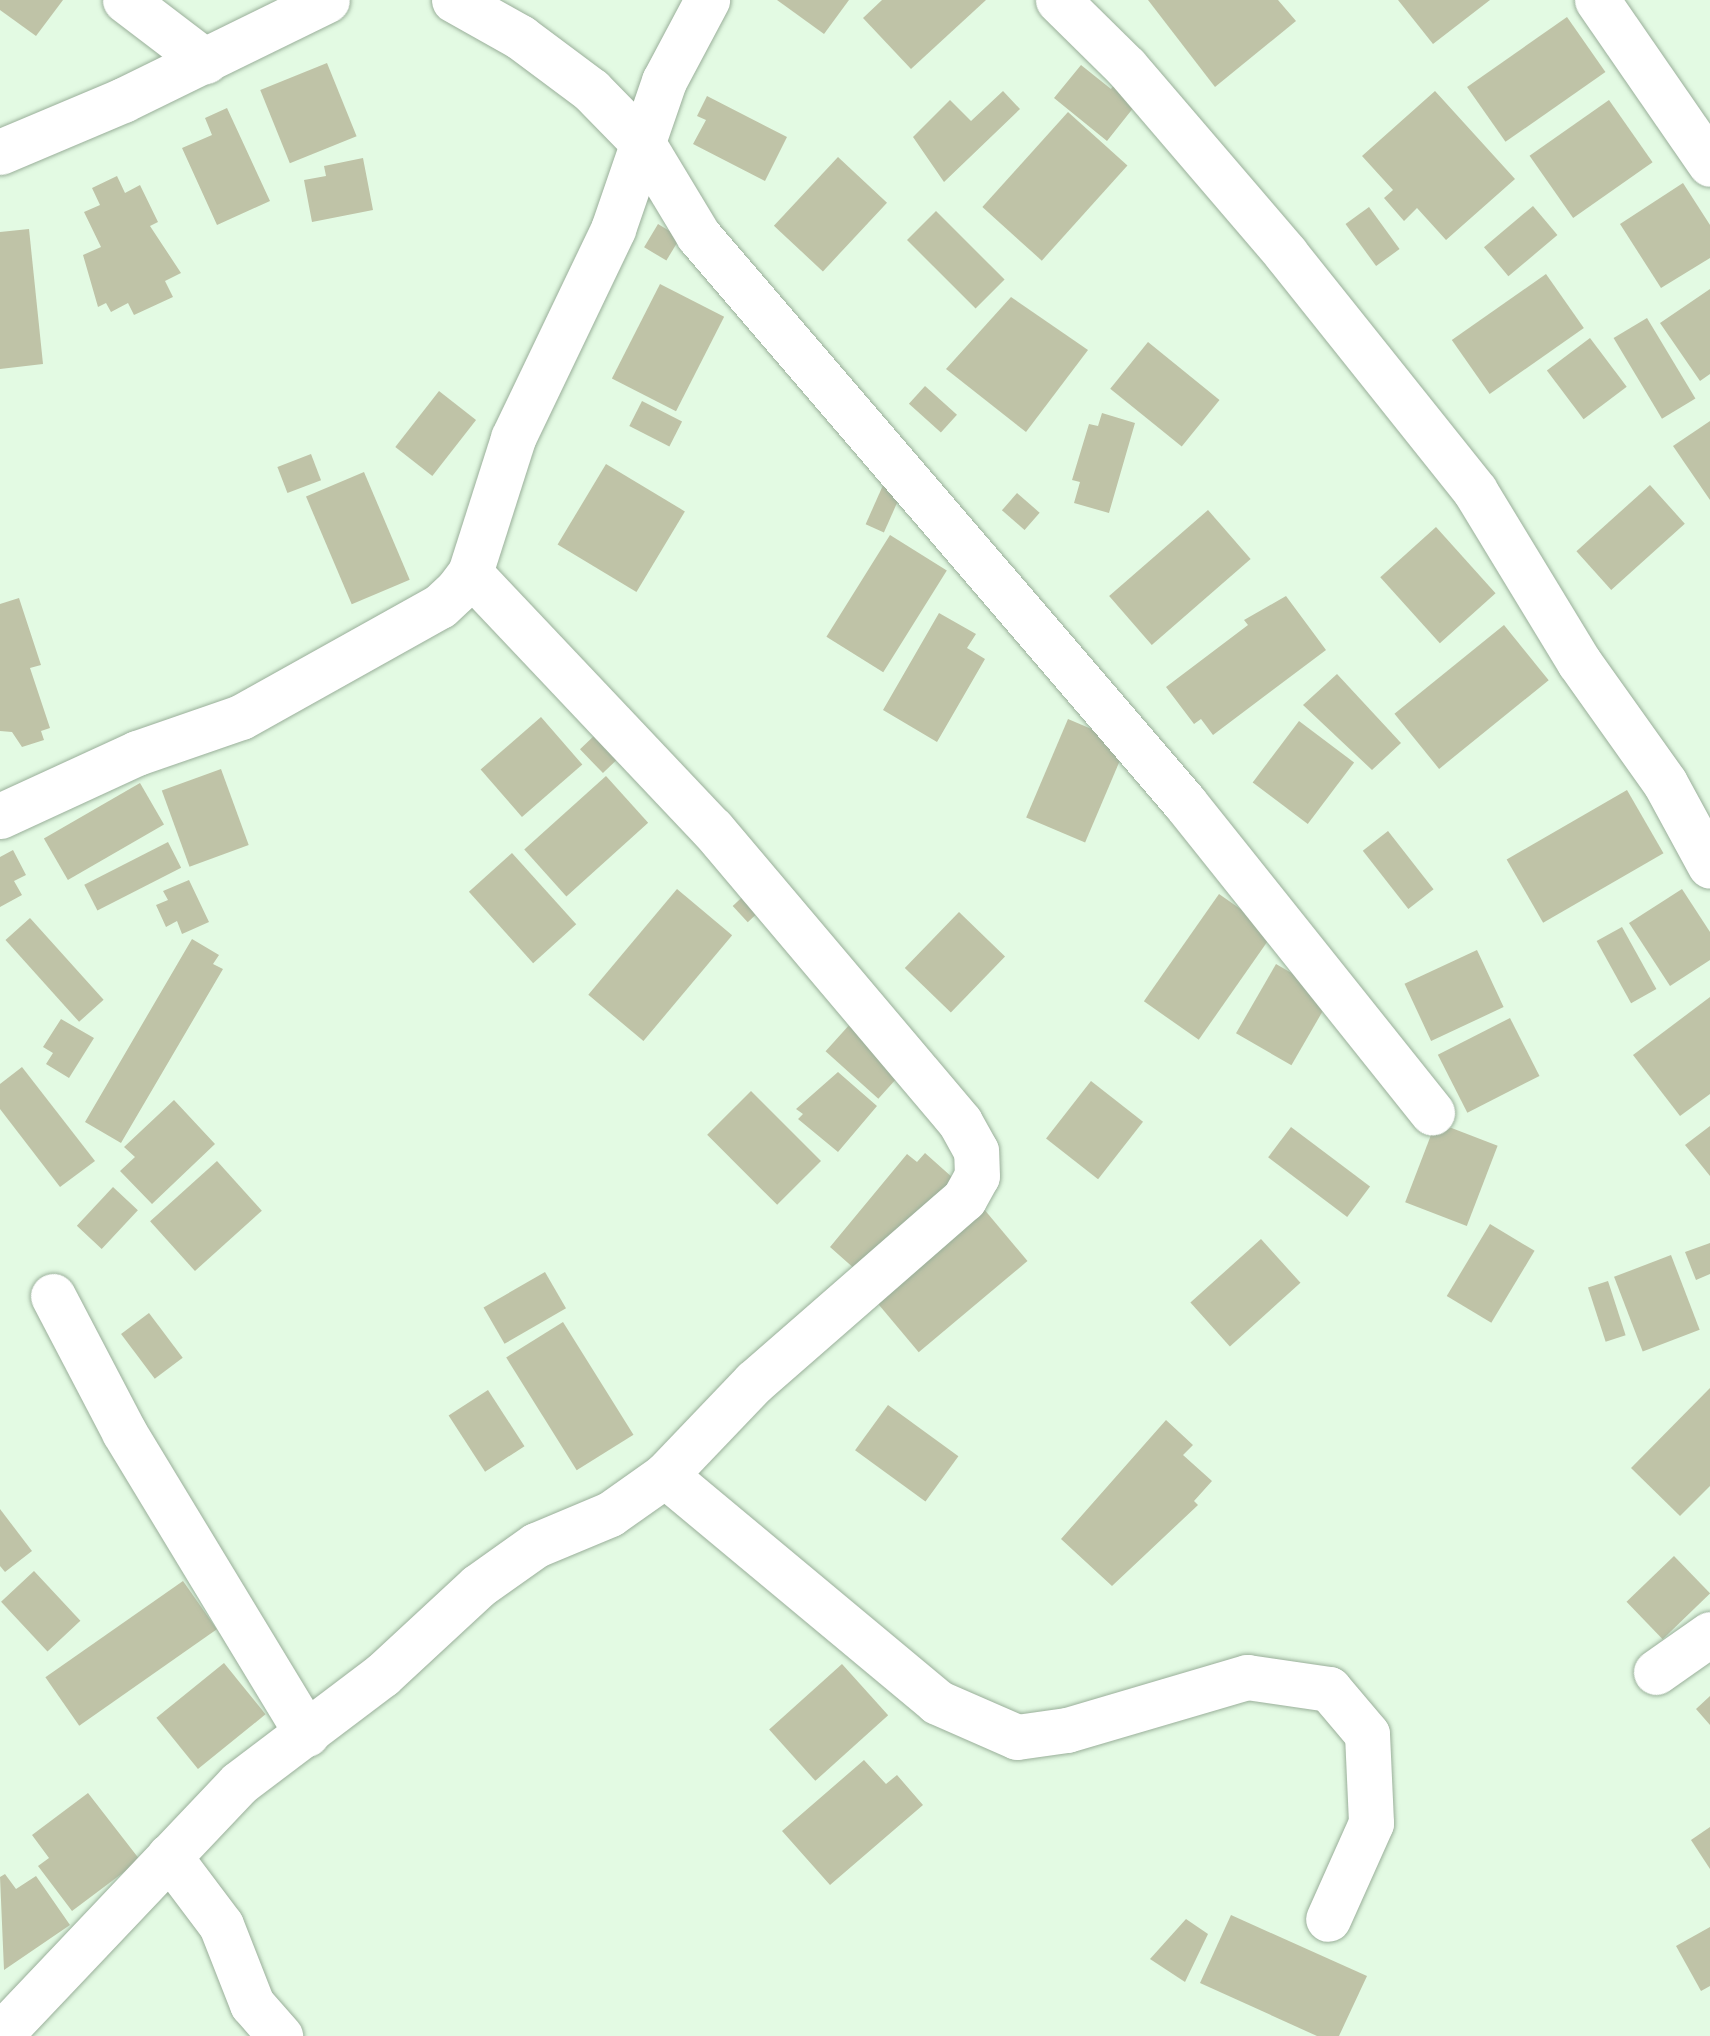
<!DOCTYPE html>
<html>
<head>
<meta charset="utf-8">
<style>
	body { margin:0 }
	#map { position:relative; width:1710px; height:2036px; overflow:hidden; background:#e3fae3; font-family:"PT Sans Narrow",sans-serif }
	div>[style] { position:absolute }
	[style*='--x'] { left:calc(var(--x)*1px); top:calc(var(--y)*1px); width:calc(var(--w)*1px); rotate:calc(var(--a)*1deg) }
	.building>* { inset:0; background:#bfc3a7; transform-origin:0 0 }
	.roads { filter:drop-shadow(0 0 2px #9aaf9a) drop-shadow(0 0 2px #9aaf9a) }
	.street>* { height:45px; margin:-22.5px; padding:0 22.5px; transform-origin:22.5px; border-radius:22.5px; background:#fff }
	span { translate:-50% -50%; white-space:nowrap; text-align:center; line-height:1.15; -webkit-text-stroke:9px #fff; paint-order:stroke }
</style>
</head>
<body>
<div id="map">
	<div class="building">
		<i style="clip-path:polygon(0 0,63px 0,36px 36px,0 10px)"></i>
		<i style="clip-path:polygon(777px 0,849px 0,824px 34px)"></i>
		<i style="clip-path:polygon(882px 0,986px 0,911px 69px,863px 18px)"></i>
		<i style="clip-path:polygon(1148px 0,1278px 0,1296px 21px,1215px 87px)"></i>
		<i style="clip-path:polygon(1398px 0,1490px 0,1433px 44px)"></i>
		<i style="left:1567px;top:17px;width:67px;height:122px;rotate:55deg"></i>
		<i style="left:327px;top:63px;width:79px;height:72px;rotate:68deg"></i>
		<i style="clip-path:polygon(1081px 65px,1111px 89px,1116px 82px,1134px 107px,1107px 141px,1054px 98px)"></i>
		<i style="clip-path:polygon(1003px 91px,1020px 109px,944px 182px,913px 137px,950px 100px,971px 121px)"></i>
		<i style="clip-path:polygon(1435px 91px,1515px 179px,1446px 240px,1417px 208px,1404px 221px,1384px 198px,1393px 190px,1362px 156px)"></i>
		<i style="clip-path:polygon(707px 96px,787px 137px,765px 181px,693px 144px,706px 120px,697px 116px)"></i>
		<i style="left:1609px;top:100px;width:76px;height:97px;rotate:55deg"></i>
		<i style="clip-path:polygon(227px 108px,270px 201px,217px 225px,182px 148px,212px 135px,205px 118px)"></i>
		<i style="left:1068px;top:112px;width:80px;height:128px;rotate:42deg"></i>
		<i style="left:838px;top:157px;width:67px;height:94px;rotate:43deg"></i>
		<i style="clip-path:polygon(363px 158px,373px 210px,312px 222px,304px 180px,326px 176px,324px 166px)"></i>
		<i style="clip-path:polygon(117px 176px,125px 193px,140px 185px,158px 222px,150px 226px,181px 273px,165px 281px,173px 297px,134px 315px,128px 303px,111px 312px,106px 303px,98px 307px,83px 255px,101px 247px,84px 212px,100px 205px,92px 188px)"></i>
		<i style="clip-path:polygon(1683px 183px,1710px 225px,1710px 258px,1661px 288px,1620px 224px)"></i>
		<i style="left:1533px;top:206px;width:38px;height:64px;rotate:50deg"></i>
		<i style="left:1369px;top:207px;width:52px;height:29px;rotate:54deg"></i>
		<i style="left:936px;top:211px;width:97px;height:41px;rotate:45deg"></i>
		<i style="left:658px;top:224px;width:26px;height:27px;rotate:31deg"></i>
		<i style="clip-path:polygon(29px 229px,43px 364px,0 369px,0 232px)"></i>
		<i style="left:1546px;top:274px;width:66px;height:115px;rotate:55deg"></i>
		<i style="left:660px;top:284px;width:72px;height:106px;rotate:27deg"></i>
		<i style="clip-path:polygon(1710px 289px,1710px 374px,1700px 381px,1660px 323px)"></i>
		<i style="clip-path:polygon(1011px 297px,1088px 350px,1026px 432px,946px 369px)"></i>
		<i style="left:1647px;top:318px;width:94px;height:39px;rotate:59deg"></i>
		<i style="left:1590px;top:338px;width:61px;height:54px;rotate:53deg"></i>
		<i style="left:1148px;top:342px;width:92px;height:60px;rotate:39deg"></i>
		<i style="left:925px;top:386px;width:43px;height:24px;rotate:42deg"></i>
		<i style="left:439px;top:391px;width:47px;height:71px;rotate:38deg"></i>
		<i style="left:642px;top:401px;width:45px;height:28px;rotate:27deg"></i>
		<i style="clip-path:polygon(1102px 413px,1135px 423px,1109px 513px,1074px 503px,1080px 482px,1072px 480px,1089px 424px,1098px 426px)"></i>
		<i style="clip-path:polygon(1710px 421px,1710px 500px,1673px 446px)"></i>
		<i style="left:311px;top:454px;width:28px;height:36px;rotate:69deg"></i>
		<i style="left:606px;top:464px;width:92px;height:94px;rotate:31deg"></i>
		<i style="left:364px;top:472px;width:117px;height:63px;rotate:67deg"></i>
		<i style="left:888px;top:474px;width:20px;height:55px;rotate:24deg"></i>
		<i style="left:1650px;top:485px;width:52px;height:99px;rotate:48deg"></i>
		<i style="left:1017px;top:493px;width:30px;height:23px;rotate:41deg"></i>
		<i style="left:1208px;top:510px;width:65px;height:131px;rotate:49deg"></i>
		<i style="left:1436px;top:527px;width:89px;height:75px;rotate:48deg"></i>
		<i style="left:890px;top:535px;width:67px;height:120px;rotate:32deg"></i>
		<i style="clip-path:polygon(1286px 596px,1326px 650px,1213px 735px,1201px 719px,1194px 724px,1166px 687px,1248px 625px,1244px 620px)"></i>
		<i style="clip-path:polygon(19px 598px,41px 665px,30px 668px,50px 728px,41px 731px,44px 740px,22px 747px,12px 732px,0 731px,0 604px)"></i>
		<i style="clip-path:polygon(939px 613px,976px 634px,967px 648px,985px 659px,937px 742px,883px 710px)"></i>
		<i style="left:1504px;top:625px;width:71px;height:141px;rotate:51deg"></i>
		<i style="clip-path:polygon(1337px 674px,1401px 743px,1372px 770px,1303px 705px)"></i>
		<i style="left:541px;top:717px;width:63px;height:80px;rotate:49deg"></i>
		<i style="left:1068px;top:719px;width:64px;height:107px;rotate:23deg"></i>
		<i style="left:1299px;top:721px;width:69px;height:77px;rotate:37deg"></i>
		<i style="left:598px;top:732px;width:33px;height:25px;rotate:46deg"></i>
		<i style="left:221px;top:769px;width:81px;height:63px;rotate:70deg"></i>
		<i style="left:606px;top:776px;width:63px;height:110px;rotate:48deg"></i>
		<i style="left:140px;top:783px;width:48px;height:111px;rotate:60deg"></i>
		<i style="left:1627px;top:790px;width:73px;height:139px;rotate:60deg"></i>
		<i style="left:1388px;top:831px;width:74px;height:32px;rotate:52deg"></i>
		<i style="left:168px;top:842px;width:29px;height:94px;rotate:63deg"></i>
		<i style="clip-path:polygon(13px 850px,26px 875px,14px 881px,22px 895px,0 907px,0 857px)"></i>
		<i style="left:512px;top:853px;width:96px;height:58px;rotate:48deg"></i>
		<i style="clip-path:polygon(189px 880px,209px 922px,182px 934px,177px 921px,166px 927px,156px 905px,168px 900px,163px 891px)"></i>
		<i style="left:677px;top:889px;width:72px;height:138px;rotate:40deg"></i>
		<i style="left:751px;top:889px;width:22px;height:25px;rotate:47deg"></i>
		<i style="clip-path:polygon(1682px 889px,1710px 932px,1710px 960px,1670px 986px,1629px 923px)"></i>
		<i style="left:1219px;top:894px;width:67px;height:131px;rotate:35deg"></i>
		<i style="left:959px;top:912px;width:64px;height:78px;rotate:44deg"></i>
		<i style="left:30px;top:918px;width:110px;height:33px;rotate:48deg"></i>
		<i style="left:1622px;top:927px;width:71px;height:29px;rotate:61deg"></i>
		<i style="clip-path:polygon(192px 939px,219px 955px,213px 964px,223px 969px,121px 1143px,85px 1122px)"></i>
		<i style="left:1477px;top:950px;width:63px;height:80px;rotate:65deg"></i>
		<i style="left:1276px;top:964px;width:64px;height:80px;rotate:30deg"></i>
		<i style="clip-path:polygon(1710px 997px,1710px 1094px,1680px 1116px,1633px 1055px)"></i>
		<i style="left:1510px;top:1018px;width:65px;height:81px;rotate:63deg"></i>
		<i style="clip-path:polygon(61px 1019px,94px 1038px,69px 1078px,46px 1064px,53px 1053px,43px 1047px)"></i>
		<i style="left:851px;top:1023px;width:71px;height:38px;rotate:42deg"></i>
		<i style="clip-path:polygon(22px 1067px,95px 1161px,60px 1187px,0 1109px,0 1084px)"></i>
		<i style="clip-path:polygon(838px 1072px,877px 1106px,838px 1152px,798px 1119px,803px 1114px,796px 1109px)"></i>
		<i style="left:1091px;top:1081px;width:66px;height:73px;rotate:38deg"></i>
		<i style="left:751px;top:1091px;width:99px;height:62px;rotate:45deg"></i>
		<i style="clip-path:polygon(174px 1100px,215px 1144px,152px 1204px,120px 1171px,135px 1157px,124px 1147px)"></i>
		<i style="left:1436px;top:1122px;width:66px;height:86px;rotate:21deg"></i>
		<i style="clip-path:polygon(1710px 1126px,1710px 1176px,1685px 1145px)"></i>
		<i style="left:1291px;top:1127px;width:99px;height:38px;rotate:37deg"></i>
		<i style="clip-path:polygon(925px 1153px,953px 1178px,865px 1278px,830px 1247px,907px 1154px,917px 1162px)"></i>
		<i style="left:217px;top:1161px;width:67px;height:90px;rotate:48deg"></i>
		<i style="left:113px;top:1187px;width:34px;height:53px;rotate:43deg"></i>
		<i style="left:978px;top:1202px;width:77px;height:142px;rotate:50deg"></i>
		<i style="left:1490px;top:1224px;width:52px;height:84px;rotate:31deg"></i>
		<i style="left:1261px;top:1239px;width:59px;height:95px;rotate:48deg"></i>
		<i style="clip-path:polygon(1710px 1243px,1710px 1274px,1696px 1280px,1685px 1252px)"></i>
		<i style="left:1671px;top:1255px;width:80px;height:61px;rotate:69deg"></i>
		<i style="left:545px;top:1272px;width:42px;height:71px;rotate:60deg"></i>
		<i style="left:1608px;top:1281px;width:57px;height:21px;rotate:72deg"></i>
		<i style="left:149px;top:1313px;width:56px;height:35px;rotate:53deg"></i>
		<i style="left:563px;top:1322px;width:133px;height:67px;rotate:58deg"></i>
		<i style="clip-path:polygon(1710px 1388px,1710px 1486px,1680px 1516px,1631px 1468px)"></i>
		<i style="left:488px;top:1390px;width:67px;height:47px;rotate:57deg"></i>
		<i style="left:888px;top:1405px;width:87px;height:56px;rotate:36deg"></i>
		<i style="clip-path:polygon(1166px 1420px,1193px 1445px,1183px 1455px,1212px 1481px,1194px 1501px,1198px 1505px,1112px 1586px,1061px 1539px)"></i>
		<i style="clip-path:polygon(0 1509px,32px 1551px,5px 1572px,0 1566px)"></i>
		<i style="left:1674px;top:1556px;width:52px;height:66px;rotate:46deg"></i>
		<i style="left:34px;top:1571px;width:68px;height:45px;rotate:47deg"></i>
		<i style="left:183px;top:1581px;width:59px;height:168px;rotate:55deg"></i>
		<i style="left:224px;top:1663px;width:66px;height:87px;rotate:51deg"></i>
		<i style="left:842px;top:1664px;width:69px;height:98px;rotate:48deg"></i>
		<i style="clip-path:polygon(1710px 1696px,1710px 1725px,1696px 1709px)"></i>
		<i style="clip-path:polygon(864px 1760px,886px 1784px,897px 1775px,923px 1805px,830px 1885px,782px 1831px)"></i>
		<i style="clip-path:polygon(88px 1793px,140px 1860px,72px 1911px,38px 1866px,49px 1858px,32px 1835px)"></i>
		<i style="clip-path:polygon(1710px 1827px,1710px 1869px,1691px 1840px)"></i>
		<i style="clip-path:polygon(5px 1874px,16px 1889px,36px 1876px,70px 1925px,4px 1970px,0 1877px)"></i>
		<i style="clip-path:polygon(1231px 1915px,1367px 1976px,1339px 2036px,1317px 2036px,1200px 1983px)"></i>
		<i style="clip-path:polygon(1186px 1919px,1208px 1934px,1185px 1982px,1150px 1959px)"></i>
		<i style="clip-path:polygon(1710px 1927px,1710px 1986px,1701px 1991px,1676px 1946px)"></i>
	</div>
	<div class="roads">
		<div class="street">
			<i style="--x:125;--y:0;--w:101;--a:37.3"></i>
			<i style="--x:454;--y:0;--w:76;--a:29.3"></i>
			<i style="--x:520;--y:37;--w:89;--a:36.7"></i>
			<i style="--x:591;--y:90;--w:73;--a:45.6"></i>
			<i style="--x:642;--y:142;--w:109;--a:58.9"></i>
			<i style="--x:698;--y:235;--w:748;--a:49.39"></i>
			<i style="--x:1185;--y:803;--w:396;--a:51.4"></i>
			<i style="--x:1058;--y:0;--w:95;--a:44.6"></i>
			<i style="--x:1126;--y:67;--w:246;--a:49.4"></i>
			<i style="--x:1286;--y:254;--w:303;--a:51.4"></i>
			<i style="--x:1475;--y:491;--w:200;--a:58.7"></i>
			<i style="--x:1579;--y:662;--w:148;--a:54.6"></i>
			<i style="--x:1665;--y:783;--w:94;--a:61.5"></i>
			<i style="--x:1597;--y:0;--w:199;--a:55.4"></i>
			<i style="--x:0;--y:152;--w:134;--a:-22.9"></i>
			<i style="--x:123;--y:100;--w:227;--a:-26.1"></i>
			<i style="--x:0;--y:816;--w:151;--a:-24.7"></i>
			<i style="--x:137;--y:753;--w:110;--a:-19.1"></i>
			<i style="--x:241;--y:717;--w:228;--a:-29.2"></i>
			<i style="--x:440;--y:606;--w:23;--a:-43"></i>
			<i style="--x:457;--y:590;--w:21;--a:-53"></i>
			<i style="--x:470;--y:573;--w:142;--a:-72.3"></i>
			<i style="--x:513;--y:438;--w:232;--a:-64.4"></i>
			<i style="--x:613;--y:229;--w:157;--a:-71"></i>
			<i style="--x:664;--y:81;--w:92;--a:-62"></i>
			<i style="--x:53;--y:1296;--w:153;--a:62.4"></i>
			<i style="--x:124;--y:1432;--w:353;--a:58.8"></i>
			<i style="--x:665;--y:1475;--w:354;--a:39.8"></i>
			<i style="--x:937;--y:1702;--w:87;--a:23.6"></i>
			<i style="--x:1017;--y:1737;--w:50;--a:-8"></i>
			<i style="--x:1067;--y:1730;--w:188;--a:-16.4"></i>
			<i style="--x:1247;--y:1677;--w:83;--a:8.3"></i>
			<i style="--x:1329;--y:1689;--w:59;--a:49.8"></i>
			<i style="--x:1367;--y:1734;--w:89;--a:87.4"></i>
			<i style="--x:1371;--y:1823;--w:105;--a:114.1"></i>
			<i style="--x:1656;--y:1672;--w:66;--a:-35.1"></i>
			<i style="--x:169;--y:1856;--w:86;--a:53"></i>
			<i style="--x:221;--y:1925;--w:85;--a:68.6"></i>
			<i style="--x:252;--y:2004;--w:43;--a:48.8"></i>
			<i style="--x:0;--y:2035;--w:347;--a:-46.5"></i>
			<i style="--x:239;--y:1783;--w:179;--a:-37.1"></i>
			<i style="--x:382;--y:1675;--w:131;--a:-42.8"></i>
			<i style="--x:478;--y:1586;--w:71;--a:-35.3"></i>
			<i style="--x:536;--y:1545;--w:80;--a:-22.7"></i>
			<i style="--x:610;--y:1514;--w:67;--a:-35.3"></i>
			<i style="--x:665;--y:1475;--w:129;--a:-46.3"></i>
			<i style="--x:754;--y:1382;--w:279;--a:-41.1"></i>
			<i style="--x:964;--y:1199;--w:26;--a:-61"></i>
			<i style="--x:977;--y:1176;--w:25;--a:-92"></i>
			<i style="--x:976;--y:1151;--w:33;--a:-119"></i>
			<i style="--x:960;--y:1122;--w:384;--a:-130.2"></i>
			<i style="--x:712;--y:829;--w:352;--a:-133.4"></i>
		</div>
	</div>
</div>
</body>
</html>
